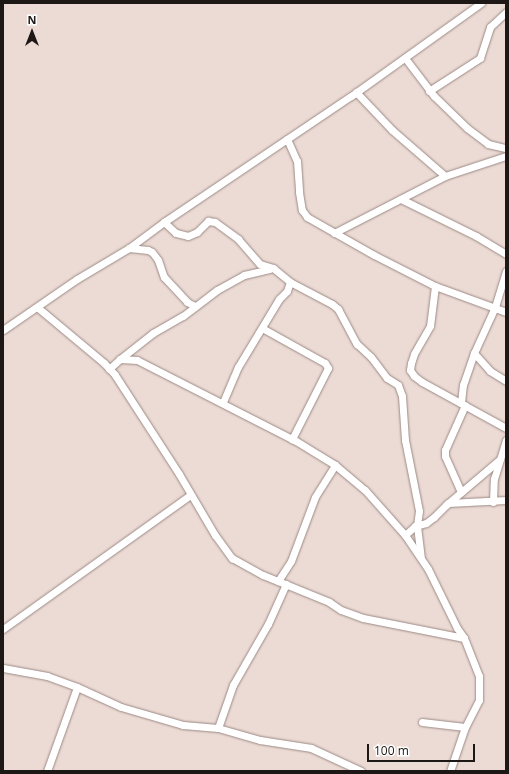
<!DOCTYPE html>
<html>
<head>
<meta charset="utf-8">
<style>
	body { margin:0 }
	#map { position:relative; width:509px; height:774px; overflow:hidden; background:#ecdad4; font-family:"Open Sans",sans-serif }
	div>[style] { position:absolute }
	[style*='--x'] { left:calc(var(--x)*1px); top:calc(var(--y)*1px); width:calc(var(--w)*1px); rotate:calc(var(--a)*1deg) }
	.roads { filter:drop-shadow(0 0 1px #9b8a85) drop-shadow(0 0 1px #9b8a85) }
	.minor>* { height:7px; margin:-3.5px; padding:0 3.5px; transform-origin:3.5px; border-radius:3.5px; background:#fff }
	span { translate:-50% -50%; white-space:nowrap; text-align:center; line-height:1.15; -webkit-text-stroke:4px #fff; paint-order:stroke }
	.frame { position:absolute; inset:0; border:4px solid #1d1715; pointer-events:none }
	.north { position:absolute; left:12px; top:12px; width:40px; height:40px; -webkit-text-stroke:3px #fff; paint-order:stroke; rotate:0deg; font-size:11px; font-weight:700; line-height:16px; text-align:center; color:#1d1715 }
	.north::after { content:''; display:block; margin:auto; width:14px; height:18px; background:#1d1715; clip-path:polygon(50% 0,100% 100%,50% 72%,0 100%) }
	.scale { position:absolute; left:367px; top:744px; width:108px; height:18px; box-sizing:border-box; border:2px solid #1d1715; border-top:0; padding-left:5px; font-size:12px; line-height:14px; white-space:nowrap; color:#1d1715; -webkit-text-stroke:3px #fff; paint-order:stroke }
</style>
</head>
<body>
<div id="map">
	<div class="roads">
		<div class="minor">
			<i style="--x:405;--y:58;--w:48;--a:52.7"></i>
			<i style="--x:434;--y:96;--w:46;--a:44.1"></i>
			<i style="--x:467;--y:128;--w:26;--a:37"></i>
			<i style="--x:488;--y:144;--w:18;--a:13"></i>
			<i style="--x:429;--y:91;--w:61;--a:-32.9"></i>
			<i style="--x:480;--y:58;--w:33;--a:-72"></i>
			<i style="--x:490;--y:27;--w:22;--a:-43"></i>
			<i style="--x:356;--y:92;--w:52;--a:46.5"></i>
			<i style="--x:392;--y:130;--w:70;--a:41"></i>
			<i style="--x:287;--y:139;--w:24;--a:66"></i>
			<i style="--x:297;--y:161;--w:31;--a:86"></i>
			<i style="--x:299;--y:192;--w:18;--a:81"></i>
			<i style="--x:302;--y:210;--w:9;--a:54"></i>
			<i style="--x:307;--y:217;--w:77;--a:29.6"></i>
			<i style="--x:374;--y:255;--w:68;--a:26.9"></i>
			<i style="--x:435;--y:286;--w:76;--a:20.1"></i>
			<i style="--x:401;--y:199;--w:84;--a:26.3"></i>
			<i style="--x:476;--y:236;--w:35;--a:31"></i>
			<i style="--x:164;--y:222;--w:16;--a:43"></i>
			<i style="--x:176;--y:233;--w:12;--a:14"></i>
			<i style="--x:188;--y:236;--w:10;--a:-24"></i>
			<i style="--x:197;--y:232;--w:16;--a:-45"></i>
			<i style="--x:208;--y:221;--w:7;--a:8"></i>
			<i style="--x:215;--y:222;--w:29;--a:36"></i>
			<i style="--x:238;--y:239;--w:33;--a:49"></i>
			<i style="--x:260;--y:264;--w:14;--a:17"></i>
			<i style="--x:273;--y:268;--w:22;--a:39"></i>
			<i style="--x:290;--y:282;--w:47;--a:27.6"></i>
			<i style="--x:332;--y:304;--w:8;--a:40"></i>
			<i style="--x:338;--y:309;--w:40;--a:62"></i>
			<i style="--x:357;--y:344;--w:19;--a:43"></i>
			<i style="--x:371;--y:357;--w:26;--a:53"></i>
			<i style="--x:387;--y:378;--w:13;--a:32"></i>
			<i style="--x:398;--y:385;--w:12;--a:70"></i>
			<i style="--x:402;--y:396;--w:44;--a:86.1"></i>
			<i style="--x:405;--y:440;--w:72;--a:78.8"></i>
			<i style="--x:419;--y:511;--w:15;--a:98"></i>
			<i style="--x:417;--y:526;--w:32;--a:83"></i>
			<i style="--x:334;--y:233;--w:125;--a:-27.2"></i>
			<i style="--x:445;--y:176;--w:64;--a:-18.2"></i>
			<i style="--x:129;--y:248;--w:19;--a:6"></i>
			<i style="--x:148;--y:250;--w:4;--a:27"></i>
			<i style="--x:152;--y:252;--w:10;--a:53"></i>
			<i style="--x:158;--y:260;--w:18;--a:71"></i>
			<i style="--x:164;--y:277;--w:34;--a:47"></i>
			<i style="--x:187;--y:302;--w:9;--a:27"></i>
			<i style="--x:506;--y:271;--w:38;--a:107"></i>
			<i style="--x:495;--y:307;--w:51;--a:114.5"></i>
			<i style="--x:474;--y:353;--w:24;--a:48"></i>
			<i style="--x:490;--y:371;--w:19;--a:32"></i>
			<i style="--x:435;--y:286;--w:40;--a:97.1"></i>
			<i style="--x:430;--y:326;--w:32;--a:120"></i>
			<i style="--x:414;--y:354;--w:9;--a:108"></i>
			<i style="--x:411;--y:363;--w:7;--a:98"></i>
			<i style="--x:410;--y:370;--w:7;--a:56"></i>
			<i style="--x:414;--y:376;--w:10;--a:37"></i>
			<i style="--x:422;--y:382;--w:96;--a:28.7"></i>
			<i style="--x:37;--y:307;--w:87;--a:39.9"></i>
			<i style="--x:104;--y:363;--w:16;--a:47"></i>
			<i style="--x:115;--y:375;--w:118;--a:57.1"></i>
			<i style="--x:179;--y:474;--w:71;--a:59.5"></i>
			<i style="--x:215;--y:535;--w:29;--a:54"></i>
			<i style="--x:232;--y:558;--w:35;--a:29"></i>
			<i style="--x:263;--y:575;--w:71;--a:22.2"></i>
			<i style="--x:329;--y:602;--w:14;--a:34"></i>
			<i style="--x:341;--y:610;--w:23;--a:20"></i>
			<i style="--x:363;--y:618;--w:103;--a:11.2"></i>
			<i style="--x:262;--y:328;--w:72;--a:29.1"></i>
			<i style="--x:325;--y:363;--w:6;--a:59"></i>
			<i style="--x:328;--y:368;--w:80;--a:116.9"></i>
			<i style="--x:3;--y:330;--w:90;--a:-34.6"></i>
			<i style="--x:77;--y:279;--w:61;--a:-30.8"></i>
			<i style="--x:129;--y:248;--w:44;--a:-36.6"></i>
			<i style="--x:164;--y:222;--w:225;--a:-34"></i>
			<i style="--x:351;--y:96;--w:160;--a:-35.6"></i>
			<i style="--x:120;--y:359;--w:42;--a:-38.2"></i>
			<i style="--x:153;--y:333;--w:34;--a:-30"></i>
			<i style="--x:183;--y:316;--w:43;--a:-37.4"></i>
			<i style="--x:217;--y:290;--w:31;--a:-29"></i>
			<i style="--x:244;--y:275;--w:26;--a:-13"></i>
			<i style="--x:109;--y:369;--w:15;--a:-42"></i>
			<i style="--x:120;--y:359;--w:17;--a:3"></i>
			<i style="--x:137;--y:360;--w:178;--a:27"></i>
			<i style="--x:296;--y:441;--w:46;--a:31.6"></i>
			<i style="--x:335;--y:465;--w:39;--a:40"></i>
			<i style="--x:365;--y:490;--w:60;--a:48.4"></i>
			<i style="--x:405;--y:535;--w:41;--a:55.9"></i>
			<i style="--x:428;--y:569;--w:66;--a:63.8"></i>
			<i style="--x:457;--y:628;--w:12;--a:55"></i>
			<i style="--x:464;--y:638;--w:41;--a:68.5"></i>
			<i style="--x:479;--y:676;--w:24;--a:90"></i>
			<i style="--x:479;--y:700;--w:30;--a:117"></i>
			<i style="--x:465;--y:727;--w:46;--a:108.8"></i>
			<i style="--x:223;--y:402;--w:38;--a:-67"></i>
			<i style="--x:238;--y:367;--w:79;--a:-58.9"></i>
			<i style="--x:279;--y:299;--w:11;--a:-45"></i>
			<i style="--x:287;--y:291;--w:9;--a:-72"></i>
			<i style="--x:461;--y:403;--w:18;--a:-84"></i>
			<i style="--x:463;--y:385;--w:34;--a:-71"></i>
			<i style="--x:461;--y:492;--w:39;--a:-114"></i>
			<i style="--x:445;--y:456;--w:6;--a:-90"></i>
			<i style="--x:445;--y:450;--w:49;--a:-66"></i>
			<i style="--x:493;--y:502;--w:23;--a:-88"></i>
			<i style="--x:494;--y:479;--w:41;--a:-72.9"></i>
			<i style="--x:448;--y:503;--w:58;--a:-3"></i>
			<i style="--x:405;--y:535;--w:13;--a:-42"></i>
			<i style="--x:415;--y:526;--w:11;--a:-15"></i>
			<i style="--x:426;--y:523;--w:10;--a:-37"></i>
			<i style="--x:434;--y:517;--w:17;--a:-45"></i>
			<i style="--x:446;--y:505;--w:70;--a:-40.3"></i>
			<i style="--x:278;--y:581;--w:24;--a:-57"></i>
			<i style="--x:291;--y:561;--w:68;--a:-69.4"></i>
			<i style="--x:315;--y:497;--w:38;--a:-58"></i>
			<i style="--x:3;--y:629;--w:230;--a:-35.6"></i>
			<i style="--x:3;--y:668;--w:45;--a:10.3"></i>
			<i style="--x:47;--y:676;--w:32;--a:20"></i>
			<i style="--x:77;--y:687;--w:48;--a:24.4"></i>
			<i style="--x:121;--y:707;--w:65;--a:16.2"></i>
			<i style="--x:183;--y:725;--w:35;--a:5"></i>
			<i style="--x:218;--y:728;--w:44;--a:15.9"></i>
			<i style="--x:260;--y:740;--w:52;--a:8.9"></i>
			<i style="--x:311;--y:748;--w:55;--a:24.7"></i>
			<i style="--x:422;--y:722;--w:43;--a:6.6"></i>
			<i style="--x:218;--y:728;--w:46;--a:-70.8"></i>
			<i style="--x:233;--y:685;--w:70;--a:-60.2"></i>
			<i style="--x:268;--y:624;--w:44;--a:-65.8"></i>
			<i style="--x:47;--y:771;--w:89;--a:-70.3"></i>
		</div>
	</div>
	<div class="frame"></div>
	<div class="north">N</div>
	<div class="scale">100 m</div>
</div>
</body>
</html>
